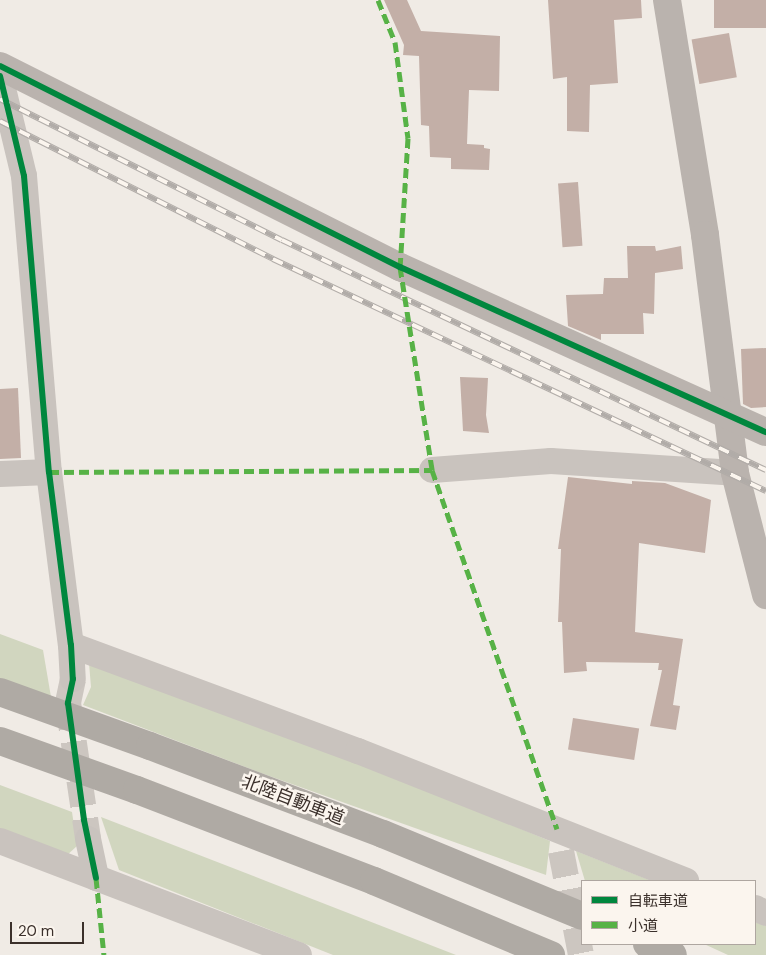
<!DOCTYPE html>
<html>
<head>
<meta charset="utf-8">
<style>
	body { margin:0 }
	#map { position:relative; width:766px; height:955px; overflow:hidden; background:#f0ebe5; font-family:"DM Sans","Noto Sans JP",sans-serif }
	div>[style] { position:absolute }
	[style*='--x'] { left:calc(var(--x)*1px); top:calc(var(--y)*1px); width:calc(var(--w)*1px); rotate:calc(var(--a)*1deg) }
	.green>* { inset:0; background:#d1d6bf }
	.building>* { inset:0; background:#c3afa7; transform-origin:0 0 }
	.street-tunnel>* { height:26px; margin-top:-13px; transform-origin:0; background:repeating-linear-gradient(90deg,#ccc6c0 0 26px,transparent 0 39px) }
	.street>* { height:26px; margin:-13px; padding:0 13px; transform-origin:13px; border-radius:13px; background:#c9c3be }
	.secondary>* { height:28px; margin:-14px; padding:0 14px; transform-origin:14px; border-radius:14px; background:#bab3ae }
	.highway>* { height:28px; margin:-14px; padding:0 14px; transform-origin:14px; border-radius:14px; background:#afaaa4 }
	.rail>* { height:5.5px; margin-top:-2.75px; transform-origin:0; background:repeating-linear-gradient(90deg,#fbf5ee 0 11px,#b1aca8 0 22px); box-sizing:border-box; border-block:1px solid #b1aca8 }
	.quiet>* { height:5px; margin-top:-2.5px; transform-origin:0; background:repeating-linear-gradient(90deg,#57b246 0 10px,transparent 0 15px) }
	.cycleway>* { height:6px; margin:-3px; padding:0 3px; transform-origin:3px; border-radius:3px; background:#00873e }
	span { translate:-50% -50%; white-space:nowrap; text-align:center; line-height:1.15; -webkit-text-stroke:5px #fbf5ee; paint-order:stroke }
	.street-label { font-size:18px; color:#3b302b }
	.legend { position:absolute; left:581px; top:880px; width:175px; height:65px; box-sizing:border-box; background:#fbf5ee; border:1px solid #aea6a0; margin:0; padding:6px 9px; list-style:none; font-size:15px; color:#3b302b }
	.legend li { display:flex; align-items:center; gap:10px; height:25px }
	.legend b { width:25px; border:1px solid #aea6a0 }
	.scale { position:absolute; left:10px; top:922px; width:74px; height:22px; box-sizing:border-box; border:2px solid #3b302b; border-top:0; padding-left:6px; font-size:15px; line-height:18px; white-space:nowrap; color:#3b302b; -webkit-text-stroke:4px #fbf5ee; paint-order:stroke }
</style>
</head>
<body>
<div id="map">
	<div class="green">
		<i style="clip-path:polygon(0 634px,43px 650px,51px 697px,0 680px)"></i>
		<i style="clip-path:polygon(89px 663px,356px 760px,550px 841px,546px 875px,261px 773px,83px 705px,91px 687px)"></i>
		<i style="clip-path:polygon(0 785px,72px 812px,77px 846px,66px 856px,0 829px)"></i>
		<i style="clip-path:polygon(101px 817px,266px 881px,456px 955px,333px 955px,119px 870px)"></i>
		<i style="clip-path:polygon(576px 851px,652px 881px,585px 881px)"></i>
		<i style="clip-path:polygon(755px 922px,766px 926px,766px 955px,728px 955px,704px 944px,755px 944px)"></i>
	</div>
	<div class="building">
		<i style="clip-path:polygon(384px 0,407px 0,421px 31px,500px 36px,499px 91px,469px 90px,467px 144px,484px 145px,484px 148px,490px 149px,489px 170px,451px 169px,451px 158px,430px 157px,429px 126px,421px 125px,419px 56px,403px 55px,404px 45px)"></i>
		<i style="clip-path:polygon(548px 0,641px 0,642px 18px,614px 20px,618px 83px,590px 85px,589px 132px,567px 131px,567px 77px,553px 79px)"></i>
		<i style="left:714px;top:0;width:52px;height:28px"></i>
		<i style="left:729px;top:33px;width:45px;height:38px;rotate:80deg"></i>
		<i style="left:578px;top:182px;width:64px;height:20px;rotate:86deg"></i>
		<i style="clip-path:polygon(627px 246px,655px 246px,656px 251px,681px 246px,683px 269px,655px 273px,654px 314px,643px 313px,644px 334px,601px 334px,601px 340px,568px 326px,566px 295px,603px 294px,604px 278px,628px 278px)"></i>
		<i style="clip-path:polygon(766px 348px,766px 407px,751px 408px,743px 404px,741px 349px)"></i>
		<i style="clip-path:polygon(460px 377px,488px 378px,486px 415px,489px 433px,463px 431px)"></i>
		<i style="clip-path:polygon(18px 388px,21px 458px,0 459px,0 389px)"></i>
		<i style="clip-path:polygon(568px 477px,632px 484px,632px 481px,665px 483px,711px 500px,705px 553px,639px 543px,635px 632px,683px 639px,673px 705px,680px 706px,676px 730px,650px 726px,662px 670px,658px 670px,659px 663px,586px 662px,587px 671px,564px 673px,562px 622px,558px 622px,561px 549px,558px 549px)"></i>
		<i style="left:573px;top:718px;width:67px;height:32px;rotate:9deg"></i>
	</div>
	<div class="street-tunnel">
		<i style="--x:73;--y:679;--w:25;--a:102"></i>
		<i style="--x:68;--y:703;--w:137;--a:81.6"></i>
		<i style="--x:561;--y:851;--w:106;--a:79.1"></i>
	</div>
	<div class="street">
		<i style="--x:0;--y:76;--w:103;--a:76.5"></i>
		<i style="--x:24;--y:176;--w:297;--a:85.2"></i>
		<i style="--x:49;--y:472;--w:174;--a:82.8"></i>
		<i style="--x:71;--y:645;--w:34;--a:87"></i>
		<i style="--x:432;--y:470;--w:119;--a:-4.3"></i>
		<i style="--x:551;--y:461;--w:184;--a:3.7"></i>
		<i style="--x:0;--y:474;--w:49;--a:-2.3"></i>
		<i style="--x:71;--y:645;--w:306;--a:20.3"></i>
		<i style="--x:358;--y:751;--w:353;--a:21.6"></i>
		<i style="--x:88;--y:839;--w:40;--a:78"></i>
		<i style="--x:0;--y:841;--w:320;--a:20.9"></i>
		<i style="--x:755;--y:908;--w:12;--a:24"></i>
	</div>
	<div class="secondary">
		<i style="--x:667;--y:0;--w:238;--a:80.8"></i>
		<i style="--x:705;--y:235;--w:240;--a:82.8"></i>
		<i style="--x:735;--y:473;--w:126;--a:75.7"></i>
		<i style="--x:0;--y:66;--w:448;--a:26.7"></i>
		<i style="--x:400;--y:267;--w:401;--a:24.3"></i>
	</div>
	<div class="highway">
		<i style="--x:0;--y:692;--w:159;--a:19.8"></i>
		<i style="--x:150;--y:746;--w:249;--a:20.7"></i>
		<i style="--x:383;--y:834;--w:215;--a:22.4"></i>
		<i style="--x:0;--y:741;--w:145;--a:19.7"></i>
		<i style="--x:137;--y:790;--w:254;--a:21"></i>
		<i style="--x:374;--y:881;--w:192;--a:22.7"></i>
		<i style="--x:647;--y:944;--w:28;--a:23"></i>
	</div>
	<div class="rail">
		<i style="--x:0;--y:99;--w:315;--a:26.6"></i>
		<i style="--x:282;--y:240;--w:536;--a:25.42"></i>
		<i style="--x:0;--y:121;--w:306;--a:26.8"></i>
		<i style="--x:273;--y:259;--w:545;--a:25.2"></i>
	</div>
	<div class="quiet">
		<i style="--x:378;--y:0;--w:45;--a:68"></i>
		<i style="--x:395;--y:42;--w:97;--a:82.3"></i>
		<i style="--x:408;--y:138;--w:129;--a:93.5"></i>
		<i style="--x:400;--y:267;--w:206;--a:81"></i>
		<i style="--x:432;--y:470;--w:380;--a:70.8"></i>
		<i style="--x:49;--y:472;--w:383;--a:-0.3"></i>
		<i style="--x:96;--y:878;--w:77;--a:84.1"></i>
	</div>
	<div class="cycleway">
		<i style="--x:0;--y:66;--w:448;--a:26.7"></i>
		<i style="--x:400;--y:267;--w:401;--a:24.3"></i>
		<i style="--x:0;--y:76;--w:103;--a:76.5"></i>
		<i style="--x:24;--y:176;--w:297;--a:85.2"></i>
		<i style="--x:49;--y:472;--w:174;--a:82.8"></i>
		<i style="--x:71;--y:645;--w:34;--a:87"></i>
		<i style="--x:73;--y:679;--w:25;--a:102"></i>
		<i style="--x:68;--y:703;--w:118;--a:82.2"></i>
		<i style="--x:84;--y:820;--w:59;--a:78.3"></i>
	</div>
	<div class="street-label">
		<span style="left:293px;top:800px;rotate:21deg">北陸自動車道</span>
	</div>
	<ul class="legend">
	<li><b style="height:6px;background:#00873e"></b>自転車道</li>
	<li><b style="height:6px;background:#57b246"></b>小道</li>
	</ul>
	<div class="scale">20 m</div>
</div>
</body>
</html>
